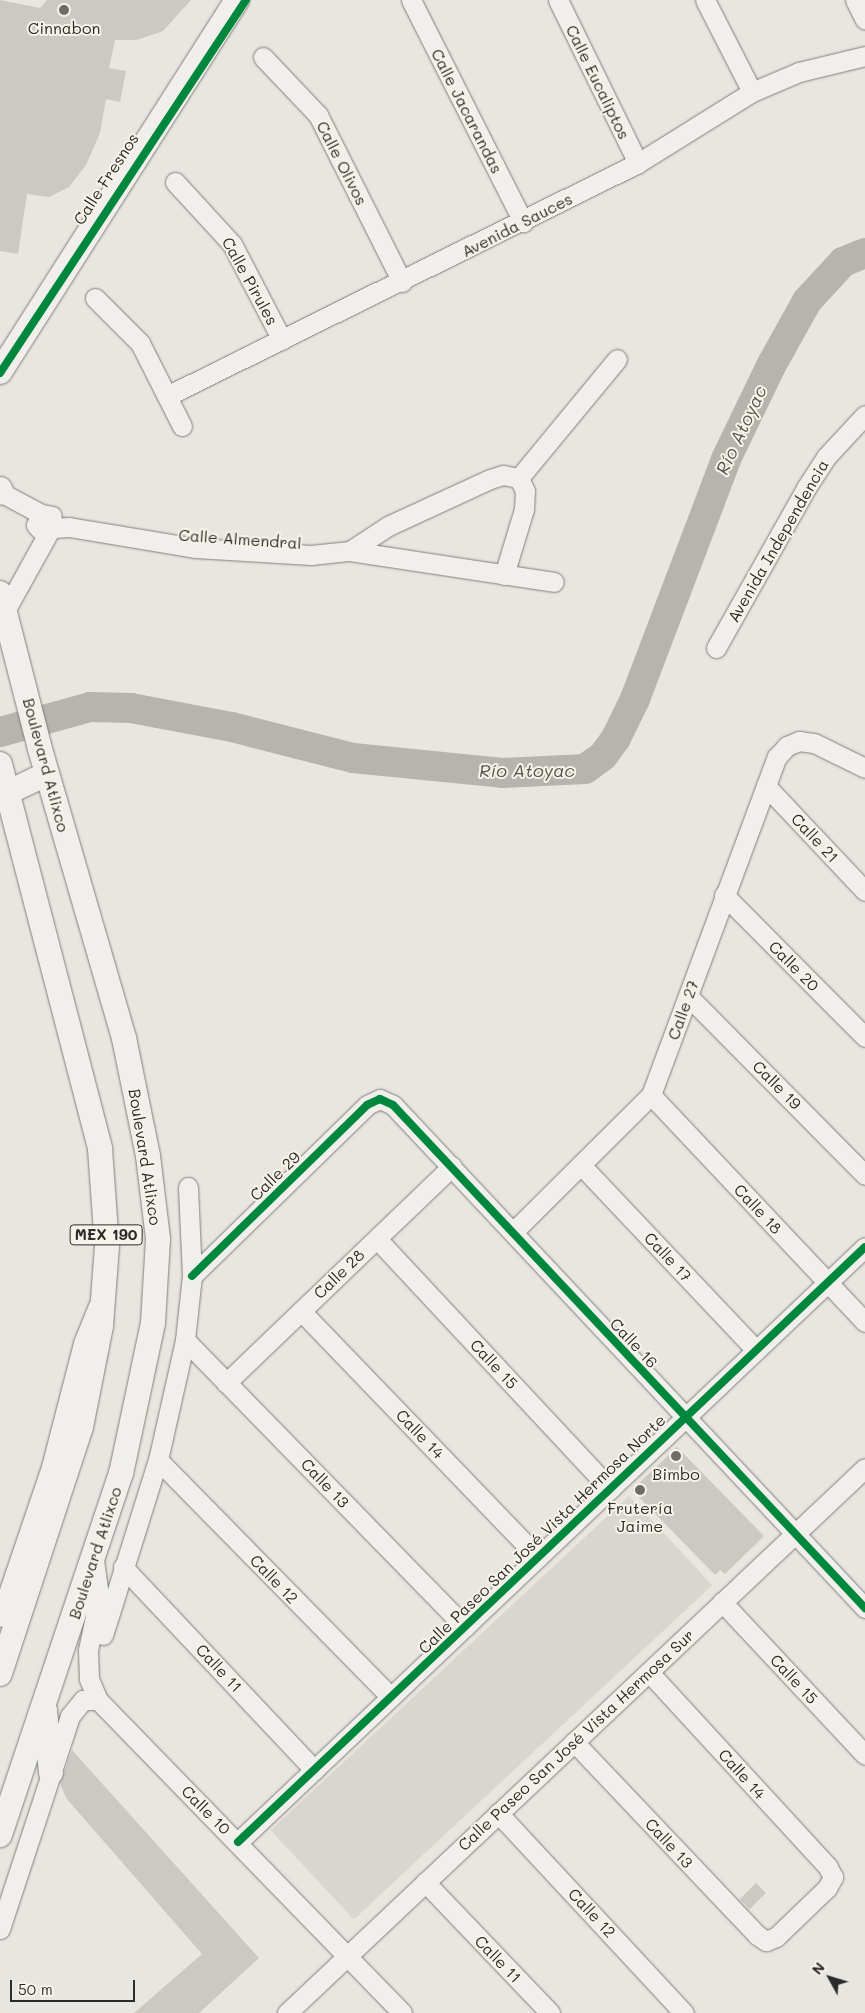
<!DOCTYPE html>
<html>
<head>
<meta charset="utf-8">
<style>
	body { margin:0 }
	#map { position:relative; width:865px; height:2013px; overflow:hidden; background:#e8e6e0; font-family:Mali,sans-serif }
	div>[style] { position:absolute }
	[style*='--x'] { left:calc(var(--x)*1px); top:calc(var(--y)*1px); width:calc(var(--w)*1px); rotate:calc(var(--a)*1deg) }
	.green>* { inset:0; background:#d8d6ce; transform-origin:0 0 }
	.river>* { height:30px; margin:-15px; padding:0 15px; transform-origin:15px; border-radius:15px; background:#b7b4ae }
	.building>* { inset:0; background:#cac9c4; transform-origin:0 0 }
	.roads { filter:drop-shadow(0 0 1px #807f7c) drop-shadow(0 0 1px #807f7c) }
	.minor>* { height:19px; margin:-9.5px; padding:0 9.5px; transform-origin:9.5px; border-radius:9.5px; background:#f0efeb }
	.major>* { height:24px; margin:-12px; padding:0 12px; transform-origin:12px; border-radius:12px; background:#f0efeb }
	.cycleway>* { height:8px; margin:-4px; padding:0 4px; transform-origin:4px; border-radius:4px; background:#00873e }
	.dots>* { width:14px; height:14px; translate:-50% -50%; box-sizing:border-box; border:2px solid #f7f3e8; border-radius:50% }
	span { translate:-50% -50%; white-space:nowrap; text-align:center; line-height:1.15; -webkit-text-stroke:4px #f7f3e8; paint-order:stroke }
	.shield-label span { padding:1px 4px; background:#f7f3e8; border:1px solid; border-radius:4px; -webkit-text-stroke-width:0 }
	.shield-label { font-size:15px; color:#2b2b2b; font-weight:700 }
	.poi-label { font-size:16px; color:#2b2b2b }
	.street-label { font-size:16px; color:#2b2b2b }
	.water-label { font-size:18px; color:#555451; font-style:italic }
	.north { position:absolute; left:805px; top:1953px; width:50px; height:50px; -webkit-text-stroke:4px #f7f3e8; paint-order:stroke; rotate:309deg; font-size:14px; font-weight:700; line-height:20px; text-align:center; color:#2b2b2b }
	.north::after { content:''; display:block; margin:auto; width:18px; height:22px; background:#2b2b2b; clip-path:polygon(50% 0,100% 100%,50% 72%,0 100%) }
	.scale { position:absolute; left:10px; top:1980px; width:125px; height:22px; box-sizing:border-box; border:2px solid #2b2b2b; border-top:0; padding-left:6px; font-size:15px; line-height:18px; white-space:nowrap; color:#2b2b2b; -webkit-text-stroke:4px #f7f3e8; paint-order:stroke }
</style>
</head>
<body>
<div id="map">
	<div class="green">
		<i style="left:629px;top:1496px;width:122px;height:490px;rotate:47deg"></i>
	</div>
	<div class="river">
		<i style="--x:0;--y:732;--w:93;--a:-15.5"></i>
		<i style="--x:90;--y:707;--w:41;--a:1.4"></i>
		<i style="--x:131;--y:708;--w:103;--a:10.7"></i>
		<i style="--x:232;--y:727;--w:125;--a:14.4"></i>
		<i style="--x:353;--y:758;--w:150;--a:5.7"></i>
		<i style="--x:502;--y:773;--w:83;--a:-2.8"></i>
		<i style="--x:585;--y:769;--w:22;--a:-36"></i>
		<i style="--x:603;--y:756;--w:22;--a:-54"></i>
		<i style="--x:616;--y:738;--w:43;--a:-64"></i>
		<i style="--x:635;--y:699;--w:257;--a:-69.2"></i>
		<i style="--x:726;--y:459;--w:106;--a:-64.2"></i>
		<i style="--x:772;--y:364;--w:72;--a:-60.9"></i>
		<i style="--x:807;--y:301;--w:53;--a:-47.3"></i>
		<i style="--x:843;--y:262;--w:24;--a:-22"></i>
	</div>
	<div class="building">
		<i style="clip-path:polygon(0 0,40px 8px,47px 0,191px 0,163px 31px,137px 40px,115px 40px,109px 68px,126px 71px,120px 102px,106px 99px,100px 133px,86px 165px,69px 187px,49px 197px,27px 194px,18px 254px,0 251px)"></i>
		<i style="clip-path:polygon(677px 1447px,764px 1536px,725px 1574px,720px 1570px,715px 1575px,632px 1490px)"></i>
		<i style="clip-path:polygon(72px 1750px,259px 1958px,199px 2013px,134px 2013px,202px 1954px,66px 1798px,60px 1783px)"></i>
		<i style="left:756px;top:1883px;width:14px;height:23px;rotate:45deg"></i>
	</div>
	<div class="roads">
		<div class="minor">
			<i style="--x:411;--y:0;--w:249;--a:63.2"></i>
			<i style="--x:558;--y:0;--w:182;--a:63.9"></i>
			<i style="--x:705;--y:0;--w:103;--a:62.9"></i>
			<i style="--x:855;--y:0;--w:22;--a:63"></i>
			<i style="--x:263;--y:57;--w:80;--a:46.5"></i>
			<i style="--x:318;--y:115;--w:187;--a:63.3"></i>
			<i style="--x:175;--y:182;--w:84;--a:47.4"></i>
			<i style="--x:232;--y:244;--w:108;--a:62.5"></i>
			<i style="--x:95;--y:298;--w:64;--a:45"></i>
			<i style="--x:140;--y:343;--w:93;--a:63.2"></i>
			<i style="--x:167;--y:396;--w:525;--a:-26.32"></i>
			<i style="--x:638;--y:163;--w:134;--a:-31.9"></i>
			<i style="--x:752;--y:92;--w:51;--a:-23.1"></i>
			<i style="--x:799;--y:72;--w:68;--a:-13.6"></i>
			<i style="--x:519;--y:478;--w:154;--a:-50.5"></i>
			<i style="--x:0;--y:492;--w:47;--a:28.2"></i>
			<i style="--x:41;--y:514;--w:11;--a:10"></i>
			<i style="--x:41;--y:514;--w:12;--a:114"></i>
			<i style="--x:36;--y:525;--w:6;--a:45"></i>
			<i style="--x:40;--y:529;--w:29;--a:-4"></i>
			<i style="--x:69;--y:527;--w:129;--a:9.4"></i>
			<i style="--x:196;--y:548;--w:115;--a:3.5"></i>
			<i style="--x:311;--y:555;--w:39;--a:-6"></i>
			<i style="--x:350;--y:551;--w:206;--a:8.6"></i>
			<i style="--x:350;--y:551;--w:45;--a:-33.3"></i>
			<i style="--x:388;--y:526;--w:112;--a:-24.7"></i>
			<i style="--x:490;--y:479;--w:14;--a:-17"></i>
			<i style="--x:503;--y:475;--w:16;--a:11"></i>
			<i style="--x:504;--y:575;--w:69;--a:-73.1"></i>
			<i style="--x:524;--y:509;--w:18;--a:-87"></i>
			<i style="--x:525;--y:491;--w:14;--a:-115"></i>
			<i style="--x:5;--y:611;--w:95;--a:-61"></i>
			<i style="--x:716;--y:648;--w:184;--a:-60.6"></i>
			<i style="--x:806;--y:488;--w:37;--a:-57"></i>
			<i style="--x:826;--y:457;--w:57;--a:-47.1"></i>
			<i style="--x:766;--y:786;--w:144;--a:46.7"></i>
			<i style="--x:724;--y:895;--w:200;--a:45.2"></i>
			<i style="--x:688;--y:996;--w:252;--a:45.3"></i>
			<i style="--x:651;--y:1095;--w:312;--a:46.7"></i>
			<i style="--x:581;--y:1165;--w:255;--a:46.6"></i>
			<i style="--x:513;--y:1232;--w:194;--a:-44.8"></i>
			<i style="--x:651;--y:1095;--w:361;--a:-69.6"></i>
			<i style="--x:777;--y:757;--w:15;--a:-48"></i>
			<i style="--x:787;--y:746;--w:13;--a:-23"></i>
			<i style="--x:799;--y:741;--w:15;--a:8"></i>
			<i style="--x:814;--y:743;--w:57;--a:26.1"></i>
			<i style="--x:377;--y:1239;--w:342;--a:47"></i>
			<i style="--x:192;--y:1276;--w:245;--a:-44.3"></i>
			<i style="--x:367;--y:1105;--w:14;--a:-25"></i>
			<i style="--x:380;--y:1099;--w:14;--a:25"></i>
			<i style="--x:393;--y:1105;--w:690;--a:46.82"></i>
			<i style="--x:301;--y:1311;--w:342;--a:46.1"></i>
			<i style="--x:185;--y:1340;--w:401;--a:45.7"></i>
			<i style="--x:226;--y:1383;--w:313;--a:-43.8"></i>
			<i style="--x:158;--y:1460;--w:332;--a:45.5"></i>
			<i style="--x:94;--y:1560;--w:37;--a:82"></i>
			<i style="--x:99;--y:1597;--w:54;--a:101.7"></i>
			<i style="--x:88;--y:1650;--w:29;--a:88"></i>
			<i style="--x:89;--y:1679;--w:23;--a:67"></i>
			<i style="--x:98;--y:1700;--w:436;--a:45.8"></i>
			<i style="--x:123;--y:1567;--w:279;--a:46.7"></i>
			<i style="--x:722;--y:1602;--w:209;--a:46.9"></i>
			<i style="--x:0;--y:1617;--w:158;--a:-71.2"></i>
			<i style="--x:51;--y:1467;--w:128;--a:-75.5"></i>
			<i style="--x:83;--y:1343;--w:38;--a:-68"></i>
			<i style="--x:103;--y:1635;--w:183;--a:-72.6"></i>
			<i style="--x:158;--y:1460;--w:123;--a:-77.3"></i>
			<i style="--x:185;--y:1340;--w:64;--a:-83.8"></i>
			<i style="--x:192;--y:1276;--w:89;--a:-92.6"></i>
			<i style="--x:574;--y:1742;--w:266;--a:46.5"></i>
			<i style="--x:757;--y:1935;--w:11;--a:34"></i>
			<i style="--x:766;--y:1941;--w:11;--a:-22"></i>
			<i style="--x:776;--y:1937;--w:71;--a:-43.9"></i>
			<i style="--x:827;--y:1888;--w:13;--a:-61"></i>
			<i style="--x:833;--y:1877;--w:11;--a:-117"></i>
			<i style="--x:828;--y:1867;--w:265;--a:-132.6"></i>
			<i style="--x:498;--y:1813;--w:273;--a:47.1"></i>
			<i style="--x:238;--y:1842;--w:864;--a:-43.5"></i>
			<i style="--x:425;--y:1882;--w:181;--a:46.3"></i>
			<i style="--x:0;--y:1929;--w:224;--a:-71.8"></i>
			<i style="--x:70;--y:1716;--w:21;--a:-51"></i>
			<i style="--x:83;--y:1700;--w:15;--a:0"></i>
			<i style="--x:287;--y:2013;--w:794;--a:-43.32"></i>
		</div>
		<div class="major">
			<i style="--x:0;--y:372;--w:441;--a:-57.5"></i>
			<i style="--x:0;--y:489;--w:4;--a:63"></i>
			<i style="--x:0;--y:593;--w:161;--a:75.6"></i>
			<i style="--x:40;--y:749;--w:301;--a:73.8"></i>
			<i style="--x:124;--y:1038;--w:120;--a:78.5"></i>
			<i style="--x:148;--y:1156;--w:84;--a:83.1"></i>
			<i style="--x:158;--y:1239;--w:84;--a:93.4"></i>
			<i style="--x:153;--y:1323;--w:153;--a:102"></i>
			<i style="--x:121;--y:1473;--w:382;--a:108.5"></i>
			<i style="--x:0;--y:764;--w:398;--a:75.4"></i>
			<i style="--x:100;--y:1149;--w:97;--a:85.9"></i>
			<i style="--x:107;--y:1246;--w:80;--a:94.3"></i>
			<i style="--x:101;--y:1326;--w:103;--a:101.2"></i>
			<i style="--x:81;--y:1427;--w:260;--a:108.2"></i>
			<i style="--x:0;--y:796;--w:52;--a:-25.1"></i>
			<i style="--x:45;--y:1710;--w:63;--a:84.6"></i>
		</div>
	</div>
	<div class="cycleway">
		<i style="--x:0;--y:373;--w:447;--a:-56.6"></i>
		<i style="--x:192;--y:1276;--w:245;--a:-44.3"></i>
		<i style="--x:367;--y:1105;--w:14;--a:-25"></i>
		<i style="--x:380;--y:1099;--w:14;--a:25"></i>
		<i style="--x:393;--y:1105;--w:690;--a:46.82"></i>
		<i style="--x:238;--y:1842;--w:864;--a:-43.5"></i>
	</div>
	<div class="dots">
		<i style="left:64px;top:10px;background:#6d6c6a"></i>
		<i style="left:676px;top:1456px;background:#6d6c6a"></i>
		<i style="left:640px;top:1490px;background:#6d6c6a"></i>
	</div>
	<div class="shield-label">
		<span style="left:106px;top:1235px">MEX 190</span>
	</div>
	<div class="poi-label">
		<span style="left:64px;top:28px">Cinnabon</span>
		<span style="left:676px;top:1474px">Bimbo</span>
		<span style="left:640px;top:1517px">Frutería<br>Jaime</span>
	</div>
	<div class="street-label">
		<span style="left:598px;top:82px;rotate:64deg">Calle Eucaliptos</span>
		<span style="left:467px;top:111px;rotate:63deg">Calle Jacarandas</span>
		<span style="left:342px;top:163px;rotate:63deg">Calle Olivos</span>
		<span style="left:106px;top:179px;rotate:-57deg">Calle Fresnos</span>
		<span style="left:517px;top:225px;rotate:-27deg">Avenida Sauces</span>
		<span style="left:250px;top:281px;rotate:61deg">Calle Pirules</span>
		<span style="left:240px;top:539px;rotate:4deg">Calle Almendral</span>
		<span style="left:778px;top:541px;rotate:-60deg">Avenida Independencia</span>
		<span style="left:46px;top:765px;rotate:75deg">Boulevard Atlixco</span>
		<span style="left:815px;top:838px;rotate:47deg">Calle 21</span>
		<span style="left:794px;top:966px;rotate:45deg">Calle 20</span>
		<span style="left:683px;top:1010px;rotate:-70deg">Calle 27</span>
		<span style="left:777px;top:1085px;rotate:45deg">Calle 19</span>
		<span style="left:145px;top:1157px;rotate:81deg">Boulevard Atlixco</span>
		<span style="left:275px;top:1176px;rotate:-44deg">Calle 29</span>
		<span style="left:758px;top:1209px;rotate:47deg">Calle 18</span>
		<span style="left:668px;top:1257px;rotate:47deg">Calle 17</span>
		<span style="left:339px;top:1274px;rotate:-44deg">Calle 28</span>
		<span style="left:634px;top:1343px;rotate:47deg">Calle 16</span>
		<span style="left:494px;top:1364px;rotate:47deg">Calle 15</span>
		<span style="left:420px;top:1434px;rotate:46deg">Calle 14</span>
		<span style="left:325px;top:1483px;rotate:46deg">Calle 13</span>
		<span style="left:542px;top:1534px;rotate:-44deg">Calle Paseo San José Vista Hermosa Norte</span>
		<span style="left:95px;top:1553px;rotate:-72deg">Boulevard Atlixco</span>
		<span style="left:274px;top:1579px;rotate:46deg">Calle 12</span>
		<span style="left:219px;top:1668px;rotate:47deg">Calle 11</span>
		<span style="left:794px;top:1679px;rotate:47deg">Calle 15</span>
		<span style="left:576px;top:1740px;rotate:-43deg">Calle Paseo San José Vista Hermosa Sur</span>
		<span style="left:742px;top:1774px;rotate:48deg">Calle 14</span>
		<span style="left:206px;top:1810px;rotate:45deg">Calle 10</span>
		<span style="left:669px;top:1843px;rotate:47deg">Calle 13</span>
		<span style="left:592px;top:1913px;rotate:47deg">Calle 12</span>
		<span style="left:498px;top:1959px;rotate:46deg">Calle 11</span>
	</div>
	<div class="water-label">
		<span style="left:741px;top:430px;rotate:-65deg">Río Atoyac</span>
		<span style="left:527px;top:770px">Río Atoyac</span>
	</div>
	<div class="north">N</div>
	<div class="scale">50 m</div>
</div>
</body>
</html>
